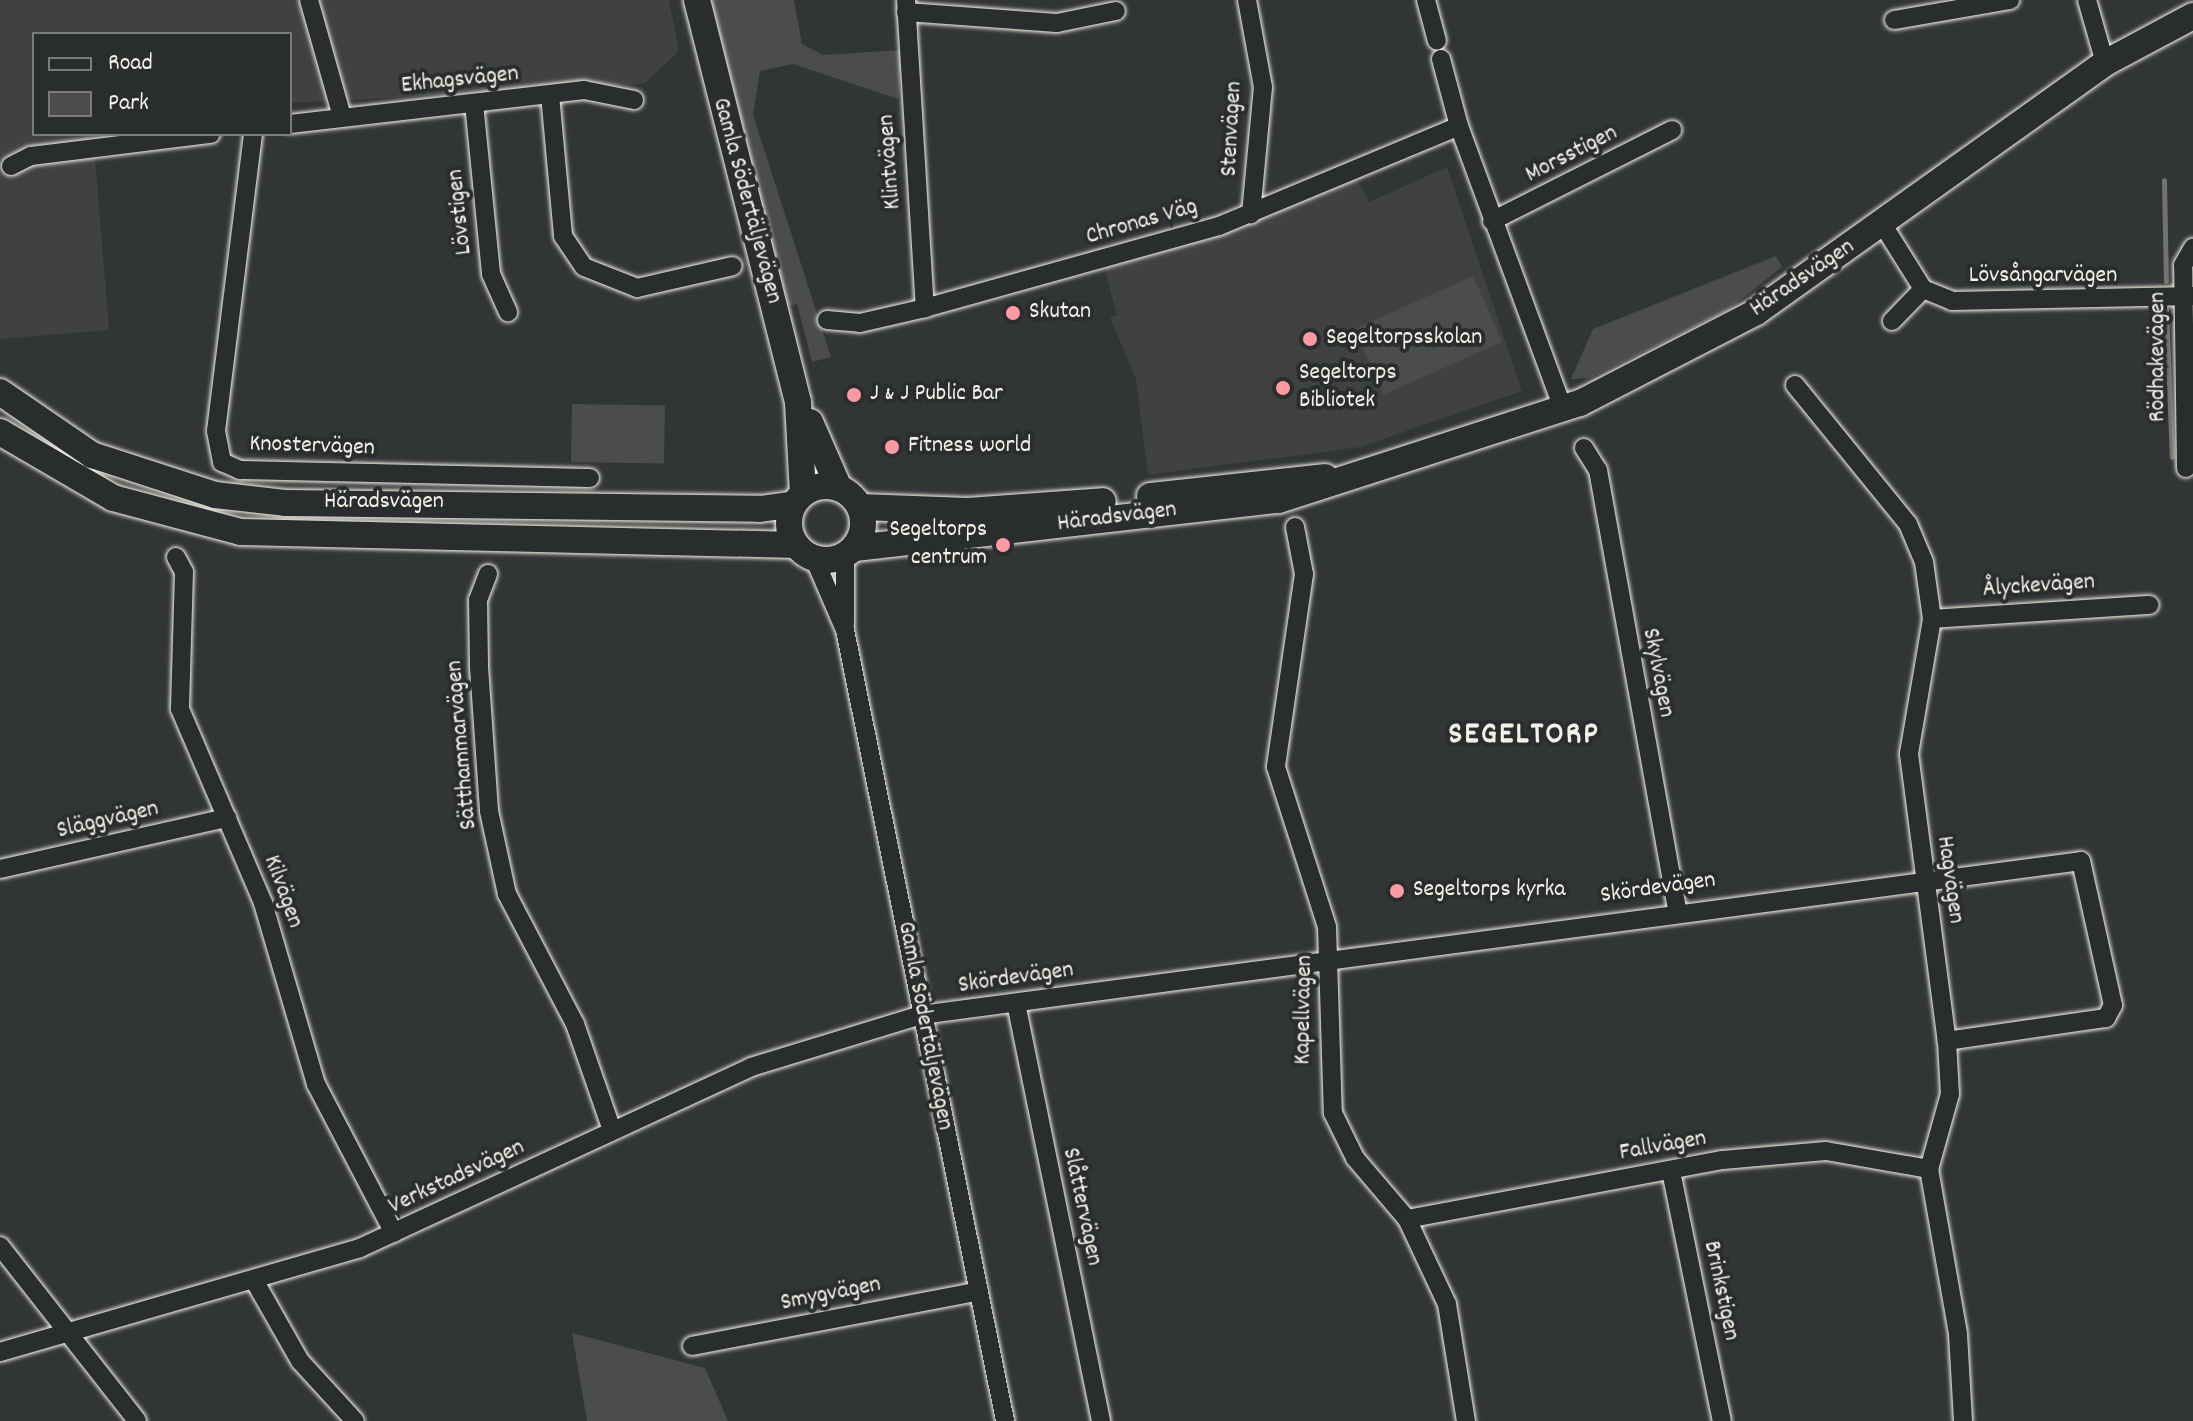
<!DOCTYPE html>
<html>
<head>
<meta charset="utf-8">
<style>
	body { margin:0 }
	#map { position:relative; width:2193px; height:1421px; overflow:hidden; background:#323535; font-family:Dekko,sans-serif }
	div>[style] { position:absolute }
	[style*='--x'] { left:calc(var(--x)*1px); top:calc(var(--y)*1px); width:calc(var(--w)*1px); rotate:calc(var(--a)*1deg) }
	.built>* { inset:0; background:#404242 }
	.green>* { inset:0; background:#4b4d4c; transform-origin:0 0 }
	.stream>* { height:5px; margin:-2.5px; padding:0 2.5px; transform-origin:2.5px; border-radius:2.5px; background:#727370 }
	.roads { filter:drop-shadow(0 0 2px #f4f1e8) drop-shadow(0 0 2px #f4f1e8) }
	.street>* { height:18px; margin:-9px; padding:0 9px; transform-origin:9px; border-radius:9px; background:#2a2d2e }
	.secondary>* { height:26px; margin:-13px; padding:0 13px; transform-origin:13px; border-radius:13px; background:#2a2d2e }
	.secondary>.ring { margin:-13px; padding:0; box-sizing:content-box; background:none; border:26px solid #2a2d2e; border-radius:50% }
	.dots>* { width:22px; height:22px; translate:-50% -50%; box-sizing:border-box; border:4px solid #2a2d2e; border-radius:50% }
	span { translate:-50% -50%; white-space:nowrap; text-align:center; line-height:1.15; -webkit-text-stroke:8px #2a2d2e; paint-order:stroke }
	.street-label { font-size:24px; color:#f4f1e8 }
	.poi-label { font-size:24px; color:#f4f1e8 }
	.left { translate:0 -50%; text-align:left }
	.right { translate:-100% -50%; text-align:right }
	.district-label { font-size:32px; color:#f4f1e8; font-weight:700; letter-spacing:2px }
	.legend { position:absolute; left:32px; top:32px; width:260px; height:104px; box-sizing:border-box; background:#2a2d2e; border:2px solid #7b7b78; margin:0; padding:10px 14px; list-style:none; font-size:24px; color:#f4f1e8 }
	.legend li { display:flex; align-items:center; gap:16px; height:40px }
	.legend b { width:40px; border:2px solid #7b7b78 }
</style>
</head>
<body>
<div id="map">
	<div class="built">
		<i style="clip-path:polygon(0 0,669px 0,679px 51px,644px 84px,290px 103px,290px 34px,34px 34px,34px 134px,93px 134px,109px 330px,0 339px)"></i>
		<i style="clip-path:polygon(1447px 167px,1522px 391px,1360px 447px,1148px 475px,1136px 379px,1110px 317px,1117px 315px,1104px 267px,1220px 233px,1354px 174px,1369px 202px)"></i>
	</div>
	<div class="green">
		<i style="clip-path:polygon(709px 0,794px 0,802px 44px,823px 55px,902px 50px,898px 99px,793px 64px,760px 71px,753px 115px,831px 357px,812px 362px,797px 304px,780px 307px)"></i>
		<i style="clip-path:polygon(1776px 256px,1782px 267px,1728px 310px,1590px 378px,1571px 379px,1593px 329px)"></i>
		<i style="left:1473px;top:276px;width:72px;height:130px;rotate:66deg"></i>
		<i style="left:572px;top:404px;width:93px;height:58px;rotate:1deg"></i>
		<i style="clip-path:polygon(572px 1333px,705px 1368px,728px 1421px,587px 1421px)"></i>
	</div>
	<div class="stream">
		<i style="--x:2164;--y:180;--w:101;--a:88.9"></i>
		<i style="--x:2166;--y:309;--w:148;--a:87.7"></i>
	</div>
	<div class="roads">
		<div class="street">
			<i style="--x:309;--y:0;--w:122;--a:74.2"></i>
			<i style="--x:906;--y:0;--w:309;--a:86.5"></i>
			<i style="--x:1247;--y:0;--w:88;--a:79.6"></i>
			<i style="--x:1263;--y:87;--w:128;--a:95.4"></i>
			<i style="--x:1426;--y:0;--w:42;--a:75"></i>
			<i style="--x:2087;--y:0;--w:66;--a:74.1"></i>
			<i style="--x:906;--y:12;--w:151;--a:4.2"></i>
			<i style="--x:1057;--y:23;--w:60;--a:-11.5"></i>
			<i style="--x:1894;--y:20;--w:118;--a:-9.8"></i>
			<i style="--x:1441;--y:59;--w:69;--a:75"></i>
			<i style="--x:550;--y:95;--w:142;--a:84.7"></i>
			<i style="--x:563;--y:236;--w:37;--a:56"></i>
			<i style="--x:584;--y:267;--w:57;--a:21.6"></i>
			<i style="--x:637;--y:288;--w:98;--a:-12.9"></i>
			<i style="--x:474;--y:103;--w:172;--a:84.3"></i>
			<i style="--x:491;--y:274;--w:42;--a:65.9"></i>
			<i style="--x:290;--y:124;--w:296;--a:-6.6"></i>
			<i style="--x:584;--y:90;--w:51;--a:11.3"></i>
			<i style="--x:253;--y:134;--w:299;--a:97.1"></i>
			<i style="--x:216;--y:431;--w:32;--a:79"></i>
			<i style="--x:222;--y:462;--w:20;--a:24"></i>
			<i style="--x:240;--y:470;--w:350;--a:1.3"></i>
			<i style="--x:11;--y:166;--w:22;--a:-27"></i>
			<i style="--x:31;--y:156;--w:181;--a:-7"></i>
			<i style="--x:1492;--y:221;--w:202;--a:-26.8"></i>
			<i style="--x:1883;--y:225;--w:75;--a:58"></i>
			<i style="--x:1923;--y:289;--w:31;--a:22"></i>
			<i style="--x:1952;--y:301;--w:241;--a:-1.2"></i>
			<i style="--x:827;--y:320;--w:33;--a:5"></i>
			<i style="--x:860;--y:323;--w:67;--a:-13"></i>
			<i style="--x:925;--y:308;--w:305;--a:-15.6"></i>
			<i style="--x:1219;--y:226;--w:260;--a:-22.6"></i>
			<i style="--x:1459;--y:126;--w:302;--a:69.8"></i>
			<i style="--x:1892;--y:321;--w:45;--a:-45.9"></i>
			<i style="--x:1795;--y:385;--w:179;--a:50.9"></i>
			<i style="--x:1908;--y:524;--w:41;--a:67.2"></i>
			<i style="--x:1924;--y:562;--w:58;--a:82"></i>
			<i style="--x:1932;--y:619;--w:137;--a:99.7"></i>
			<i style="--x:1909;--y:754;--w:290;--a:82.5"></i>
			<i style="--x:1947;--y:1041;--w:53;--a:86.8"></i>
			<i style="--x:1950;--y:1094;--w:78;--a:105.6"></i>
			<i style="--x:1929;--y:1169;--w:168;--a:80"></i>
			<i style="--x:1958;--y:1334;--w:87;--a:86.7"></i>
			<i style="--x:1584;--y:448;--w:26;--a:58"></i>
			<i style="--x:1598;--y:470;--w:448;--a:79.8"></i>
			<i style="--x:2186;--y:468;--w:203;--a:-90.8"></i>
			<i style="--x:2183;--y:265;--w:20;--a:-60"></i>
			<i style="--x:1295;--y:527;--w:48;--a:79.2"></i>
			<i style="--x:1304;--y:574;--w:195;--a:98.3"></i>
			<i style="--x:1276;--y:767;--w:168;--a:72.3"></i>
			<i style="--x:1327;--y:927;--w:186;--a:88.2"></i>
			<i style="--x:1333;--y:1113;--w:50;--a:63.9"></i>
			<i style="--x:1355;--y:1158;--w:80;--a:49.6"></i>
			<i style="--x:1407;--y:1219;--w:94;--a:64.8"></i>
			<i style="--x:1447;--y:1304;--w:119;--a:80.8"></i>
			<i style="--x:176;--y:557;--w:17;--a:62"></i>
			<i style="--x:184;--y:572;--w:137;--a:91.7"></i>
			<i style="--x:180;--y:709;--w:211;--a:66.8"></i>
			<i style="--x:263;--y:903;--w:189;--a:73.7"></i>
			<i style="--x:316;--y:1084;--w:168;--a:62.4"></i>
			<i style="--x:814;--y:558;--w:78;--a:66.7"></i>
			<i style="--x:845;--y:630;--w:807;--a:78.56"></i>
			<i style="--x:488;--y:574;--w:28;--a:111"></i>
			<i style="--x:478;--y:600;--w:67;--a:89.1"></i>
			<i style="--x:479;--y:667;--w:144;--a:86"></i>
			<i style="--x:489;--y:811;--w:85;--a:77.8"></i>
			<i style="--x:507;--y:894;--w:147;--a:62.4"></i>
			<i style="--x:575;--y:1024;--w:112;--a:70.8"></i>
			<i style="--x:1932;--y:619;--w:218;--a:-3.7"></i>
			<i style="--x:845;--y:624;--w:68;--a:-90"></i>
			<i style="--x:0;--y:869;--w:233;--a:-12.7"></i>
			<i style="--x:1016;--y:1003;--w:427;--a:78.5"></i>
			<i style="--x:1671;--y:1171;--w:255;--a:78.5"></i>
			<i style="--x:1407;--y:1219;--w:321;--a:-10.6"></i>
			<i style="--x:1723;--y:1160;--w:103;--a:-5"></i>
			<i style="--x:1826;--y:1151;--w:105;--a:9.9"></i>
			<i style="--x:0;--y:1246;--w:222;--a:51.9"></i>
			<i style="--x:254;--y:1280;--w:93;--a:60.4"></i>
			<i style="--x:300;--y:1361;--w:81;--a:47.5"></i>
			<i style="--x:692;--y:1346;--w:292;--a:-10.8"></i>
			<i style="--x:0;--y:1352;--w:375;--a:-16.1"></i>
			<i style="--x:360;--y:1248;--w:431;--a:-24.8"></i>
			<i style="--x:751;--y:1067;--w:178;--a:-17"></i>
			<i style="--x:921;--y:1015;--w:1170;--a:-7.56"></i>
			<i style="--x:2081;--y:861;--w:148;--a:77.5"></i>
			<i style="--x:2113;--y:1005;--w:15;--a:118"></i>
			<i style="--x:2106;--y:1018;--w:161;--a:171.8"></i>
		</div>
		<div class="secondary">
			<i style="--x:697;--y:0;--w:414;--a:75.9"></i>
			<i style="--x:798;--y:402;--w:91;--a:86.9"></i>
			<i style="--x:0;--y:392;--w:112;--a:34.4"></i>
			<i style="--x:92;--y:455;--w:129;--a:18"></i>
			<i style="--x:215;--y:495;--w:70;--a:6.5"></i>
			<i style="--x:285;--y:503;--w:475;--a:0.7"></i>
			<i style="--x:760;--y:509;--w:34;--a:-8"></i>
			<i style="--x:810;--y:422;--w:72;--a:66.3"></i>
			<i style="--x:0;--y:432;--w:131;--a:30.3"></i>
			<i style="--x:113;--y:498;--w:132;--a:14.9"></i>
			<i style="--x:241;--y:532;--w:555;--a:1.34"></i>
			<i class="ring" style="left:789px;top:486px;width:48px;height:48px"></i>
			<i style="--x:1150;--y:496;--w:176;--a:-6.2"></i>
			<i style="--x:861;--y:507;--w:107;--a:2.1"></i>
			<i style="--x:968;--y:511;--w:135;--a:-4.2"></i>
			<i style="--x:855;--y:548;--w:427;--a:-6.5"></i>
			<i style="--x:1279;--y:500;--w:316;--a:-17.9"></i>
			<i style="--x:1580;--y:403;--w:198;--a:-27.3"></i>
			<i style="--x:1756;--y:312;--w:429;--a:-35.5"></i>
			<i style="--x:2105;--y:63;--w:100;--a:-28.1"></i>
		</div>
	</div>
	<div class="dots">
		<i style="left:1013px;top:313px;background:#ff9aa2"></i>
		<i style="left:1310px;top:339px;background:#ff9aa2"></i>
		<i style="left:1283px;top:388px;background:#ff9aa2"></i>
		<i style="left:854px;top:395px;background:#ff9aa2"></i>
		<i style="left:892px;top:447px;background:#ff9aa2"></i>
		<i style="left:1003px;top:545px;background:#ff9aa2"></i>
		<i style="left:1397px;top:891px;background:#ff9aa2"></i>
	</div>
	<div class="street-label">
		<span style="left:460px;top:81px;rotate:-6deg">Ekhagsvägen</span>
		<span style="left:1233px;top:129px;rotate:-87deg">Stenvägen</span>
		<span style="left:1572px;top:155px;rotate:-27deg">Morsstigen</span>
		<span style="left:891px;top:162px;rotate:-94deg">Klintvägen</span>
		<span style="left:746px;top:201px;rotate:75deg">Gamla Södertäljevägen</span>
		<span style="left:461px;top:212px;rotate:-96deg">Lövstigen</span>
		<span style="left:1142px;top:223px;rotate:-16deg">Chronas Väg</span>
		<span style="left:2043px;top:277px">Lövsångarvägen</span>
		<span style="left:1803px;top:279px;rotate:-34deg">Häradsvägen</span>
		<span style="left:2159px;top:357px;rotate:-90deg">Rödhakevägen</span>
		<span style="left:312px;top:447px;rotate:2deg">Knostervägen</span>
		<span style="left:384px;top:503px">Häradsvägen</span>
		<span style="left:1117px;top:518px;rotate:-7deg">Häradsvägen</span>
		<span style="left:2039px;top:587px;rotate:-4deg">Ålyckevägen</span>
		<span style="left:1657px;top:673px;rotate:79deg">Skylvägen</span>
		<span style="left:463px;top:745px;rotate:-95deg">Sätthammarvägen</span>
		<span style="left:108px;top:821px;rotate:-13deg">Släggvägen</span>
		<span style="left:1949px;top:880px;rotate:82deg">Hagvägen</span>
		<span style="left:1658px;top:889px;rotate:-8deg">Skördevägen</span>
		<span style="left:282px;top:892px;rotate:70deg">Kilvägen</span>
		<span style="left:1016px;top:979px;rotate:-8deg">Skördevägen</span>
		<span style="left:1305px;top:1010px;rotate:-89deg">Kapellvägen</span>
		<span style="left:924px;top:1026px;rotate:79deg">Gamla Södertäljevägen</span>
		<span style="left:1663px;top:1147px;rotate:-10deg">Fallvägen</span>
		<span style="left:457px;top:1178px;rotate:-25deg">Verkstadsvägen</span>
		<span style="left:1081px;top:1207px;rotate:78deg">Slåttervägen</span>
		<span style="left:1720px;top:1291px;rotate:78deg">Brinkstigen</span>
		<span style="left:831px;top:1295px;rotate:-11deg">Smygvägen</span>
	</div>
	<div class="poi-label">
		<span class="left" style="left:1029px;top:313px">Skutan</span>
		<span class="left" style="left:1326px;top:339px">Segeltorpsskolan</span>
		<span class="left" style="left:1299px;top:388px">Segeltorps<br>Bibliotek</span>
		<span class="left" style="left:870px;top:395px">J &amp; J Public Bar</span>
		<span class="left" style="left:908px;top:447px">Fitness world</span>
		<span class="right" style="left:987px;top:545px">Segeltorps<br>centrum</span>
		<span class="left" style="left:1413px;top:891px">Segeltorps kyrka</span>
	</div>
	<div class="district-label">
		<span style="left:1524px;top:736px">SEGELTORP</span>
	</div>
	<ul class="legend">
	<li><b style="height:10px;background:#2a2d2e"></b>Road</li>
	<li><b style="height:22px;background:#4b4d4c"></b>Park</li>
	</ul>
</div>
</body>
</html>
